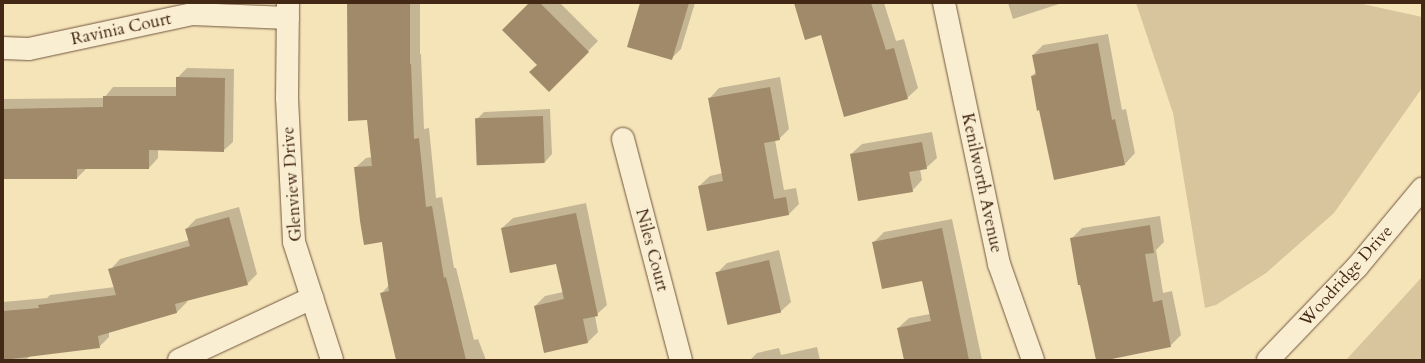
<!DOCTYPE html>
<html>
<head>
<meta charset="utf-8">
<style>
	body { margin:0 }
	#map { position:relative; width:1425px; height:363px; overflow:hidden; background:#f6e4b9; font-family:Cardo,serif }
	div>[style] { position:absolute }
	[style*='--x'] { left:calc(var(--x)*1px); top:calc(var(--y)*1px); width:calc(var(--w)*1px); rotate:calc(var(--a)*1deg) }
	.green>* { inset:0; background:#d8c49d }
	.shadow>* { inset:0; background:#0003 }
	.building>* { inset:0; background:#a08a6a; transform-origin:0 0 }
	.roads { filter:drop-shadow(0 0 1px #70573e) drop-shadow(0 0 1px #70573e) }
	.minor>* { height:22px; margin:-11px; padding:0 11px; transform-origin:11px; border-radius:11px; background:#f9edd2 }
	span { translate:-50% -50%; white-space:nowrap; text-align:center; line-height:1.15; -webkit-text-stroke:3px #f9edd2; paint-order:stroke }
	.street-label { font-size:17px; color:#432815 }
	.frame { position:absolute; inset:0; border:4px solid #432815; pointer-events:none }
</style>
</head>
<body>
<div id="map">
	<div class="green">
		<i style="clip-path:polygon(1136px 3px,1358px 3px,1422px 17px,1422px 88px,1334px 213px,1266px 273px,1216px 305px,1205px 308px,1173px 113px)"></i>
		<i style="clip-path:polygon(1422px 277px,1422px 360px,1346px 360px)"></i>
	</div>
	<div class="shadow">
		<i style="clip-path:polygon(348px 3px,420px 3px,420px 54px,421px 54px,424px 129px,429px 128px,436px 198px,442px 197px,454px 268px,456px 268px,474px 340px,478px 339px,486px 360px,400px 360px,381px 294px,389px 285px,382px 241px,355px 168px,366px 158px,372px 157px,368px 119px)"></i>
		<i style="clip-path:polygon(530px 3px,560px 3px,598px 41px,549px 91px,538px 65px)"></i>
		<i style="clip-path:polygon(641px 3px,695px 3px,681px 49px,671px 59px)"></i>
		<i style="clip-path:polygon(795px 3px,884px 3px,896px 41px,904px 39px,918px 88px,907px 98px,822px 34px)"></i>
		<i style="clip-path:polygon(1008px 3px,1062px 3px,1013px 19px)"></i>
		<i style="clip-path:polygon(1108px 34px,1122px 110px,1126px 109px,1135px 153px,1125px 164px,1055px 178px,1032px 76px,1036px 72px,1033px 55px,1043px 45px)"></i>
		<i style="clip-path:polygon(187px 68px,234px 69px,233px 142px,223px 151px,158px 150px,158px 158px,149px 168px,87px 168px,77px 178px,3px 179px,3px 99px,104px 98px,113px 87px,177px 87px,177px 78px)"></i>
		<i style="clip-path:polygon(780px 77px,789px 129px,779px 139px,775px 140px,784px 190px,796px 188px,799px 204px,789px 214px,699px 186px,710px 176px,723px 173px,709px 99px,719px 88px)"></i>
		<i style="clip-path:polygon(550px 109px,552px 154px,545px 162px,478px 164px,476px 120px,484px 112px)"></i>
		<i style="clip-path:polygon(932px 132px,937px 158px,926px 168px,920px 169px,922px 180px,912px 191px,851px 154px,862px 144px)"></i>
		<i style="clip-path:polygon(586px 203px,607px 305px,595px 316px,598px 332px,588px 342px,535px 306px,545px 296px,563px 292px,557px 263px,502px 228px,513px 218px)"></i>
		<i style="clip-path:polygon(239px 207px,257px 274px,247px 284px,187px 300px,187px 302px,177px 312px,109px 331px,109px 337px,99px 347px,30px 356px,26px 360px,3px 360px,3px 302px,47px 298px,50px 295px,115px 287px,110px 270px,120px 259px,189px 240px,186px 229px,196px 219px)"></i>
		<i style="clip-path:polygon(1160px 216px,1164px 242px,1156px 250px,1163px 293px,1172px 291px,1181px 335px,1170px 346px,1097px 360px,1071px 239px,1082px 228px)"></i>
		<i style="clip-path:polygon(952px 219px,982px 360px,905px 360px,898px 328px,909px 318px,930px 314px,923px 280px,873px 243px,884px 232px)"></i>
		<i style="clip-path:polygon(779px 250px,791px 302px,780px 312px,717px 273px,727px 263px)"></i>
		<i style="clip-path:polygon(817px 347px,820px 360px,750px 360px,757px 353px,779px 348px,781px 355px)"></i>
	</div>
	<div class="building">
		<i style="clip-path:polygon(347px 3px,410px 3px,410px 64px,411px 64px,414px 139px,419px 138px,426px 207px,432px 206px,444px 278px,446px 277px,466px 360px,396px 360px,380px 293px,389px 291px,382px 242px,364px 245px,360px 221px,354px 167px,372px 166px,367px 120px,348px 121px)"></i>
		<i style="clip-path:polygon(529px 3px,540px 3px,589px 52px,549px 92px,529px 72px,537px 65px,502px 30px)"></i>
		<i style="clip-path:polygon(640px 3px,689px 3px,672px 60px,627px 47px)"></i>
		<i style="clip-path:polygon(794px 3px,871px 3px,886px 50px,894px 48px,908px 99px,844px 117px,821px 35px,805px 40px)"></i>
		<i style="clip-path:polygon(1098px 43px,1112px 120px,1115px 119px,1125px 165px,1054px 180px,1039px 110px,1037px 111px,1031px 76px,1036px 75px,1032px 55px)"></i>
		<i style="clip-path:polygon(176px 77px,225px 78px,224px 152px,149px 150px,149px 169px,77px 169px,77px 179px,3px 179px,3px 109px,103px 107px,103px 96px,176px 96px)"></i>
		<i style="clip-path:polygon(770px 87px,780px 140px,764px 143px,774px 199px,786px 197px,789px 215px,707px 231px,698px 186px,723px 181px,708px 98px)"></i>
		<i style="left:543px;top:116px;width:47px;height:68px;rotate:88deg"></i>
		<i style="clip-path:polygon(922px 142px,927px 169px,909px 172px,913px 192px,858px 201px,850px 154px)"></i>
		<i style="clip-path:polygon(576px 213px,598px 316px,583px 319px,588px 343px,544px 353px,534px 306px,564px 299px,556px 264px,510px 273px,501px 228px)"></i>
		<i style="clip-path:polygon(229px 217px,248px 285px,175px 304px,177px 313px,98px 336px,100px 348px,3px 360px,3px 311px,39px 308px,38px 305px,116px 295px,108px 269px,190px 246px,185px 229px)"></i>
		<i style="clip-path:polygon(1150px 225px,1154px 253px,1145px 254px,1153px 302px,1162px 300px,1171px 347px,1107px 360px,1096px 360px,1080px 285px,1078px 285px,1070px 238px)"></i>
		<i style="clip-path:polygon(942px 228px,969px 360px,904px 360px,897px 328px,931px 321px,922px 281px,882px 289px,872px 242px)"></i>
		<i style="left:769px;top:260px;width:54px;height:55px;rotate:77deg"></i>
	</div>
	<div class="roads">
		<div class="minor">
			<i style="--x:288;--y:3;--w:95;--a:90.6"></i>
			<i style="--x:287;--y:98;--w:144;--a:87.2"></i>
			<i style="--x:294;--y:242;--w:124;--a:72.1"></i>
			<i style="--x:944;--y:3;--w:267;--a:78.1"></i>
			<i style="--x:999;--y:264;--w:102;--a:70.5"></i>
			<i style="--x:3;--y:48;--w:26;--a:2"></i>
			<i style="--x:29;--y:49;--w:167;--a:-12.1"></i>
			<i style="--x:192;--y:14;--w:96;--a:2.4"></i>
			<i style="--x:623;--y:139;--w:228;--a:75.3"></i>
			<i style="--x:179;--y:360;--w:147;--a:-25"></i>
			<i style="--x:1268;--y:360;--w:129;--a:-46.3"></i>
			<i style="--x:1357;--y:267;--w:102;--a:-50.2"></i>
		</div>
	</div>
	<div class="street-label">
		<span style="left:121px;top:29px;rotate:-12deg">Ravinia Court</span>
		<span style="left:982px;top:183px;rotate:78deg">Kenilworth Avenue</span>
		<span style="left:292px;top:184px;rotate:-94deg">Glenview Drive</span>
		<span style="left:652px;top:250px;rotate:75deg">Niles Court</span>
		<span style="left:1346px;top:276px;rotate:-48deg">Woodridge Drive</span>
	</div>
	<div class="frame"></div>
</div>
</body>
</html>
